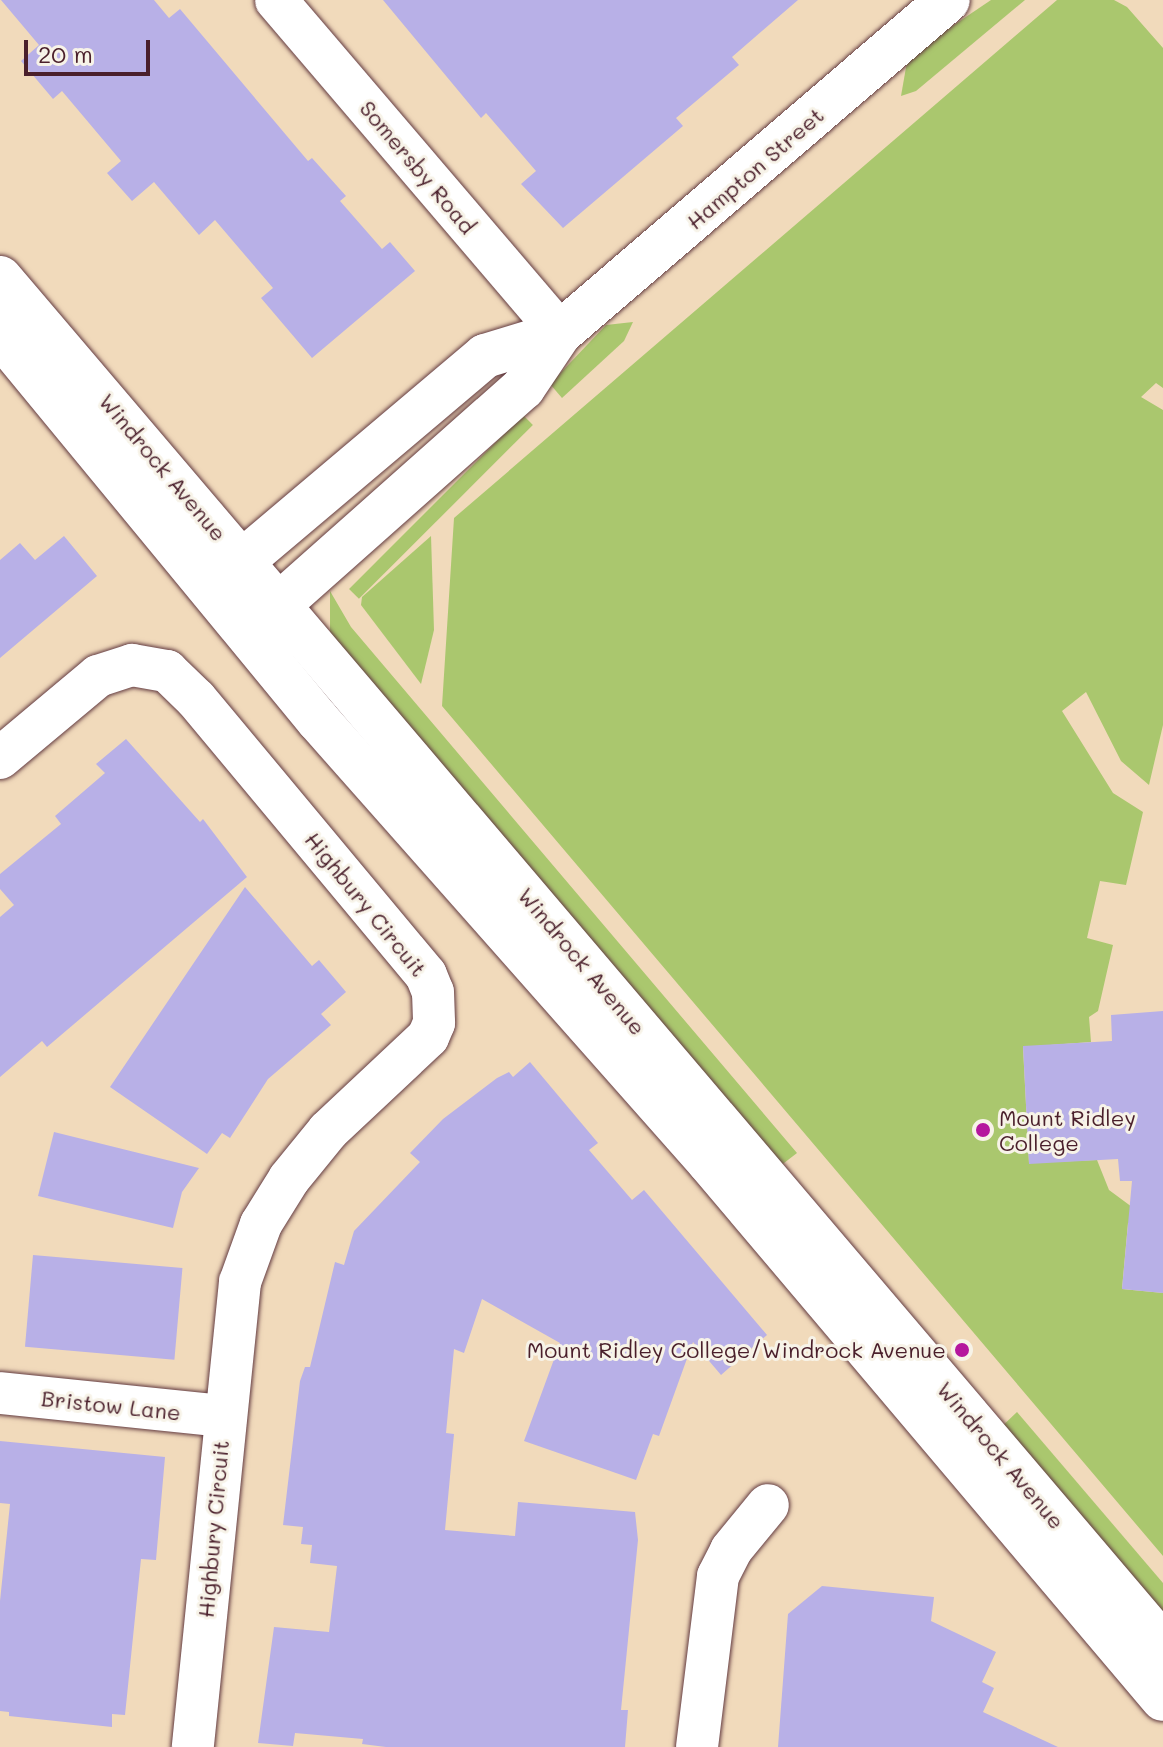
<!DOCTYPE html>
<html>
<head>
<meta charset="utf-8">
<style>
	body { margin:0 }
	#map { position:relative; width:1163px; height:1747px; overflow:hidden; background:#f1dabb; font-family:Mali,sans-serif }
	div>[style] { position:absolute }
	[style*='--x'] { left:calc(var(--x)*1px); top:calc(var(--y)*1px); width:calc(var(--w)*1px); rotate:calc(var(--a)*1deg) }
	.green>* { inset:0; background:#aac76e; transform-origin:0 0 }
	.building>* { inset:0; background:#b8b0e7; transform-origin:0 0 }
	.roads { filter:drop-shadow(0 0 2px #633b41) drop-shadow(0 0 2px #633b41) }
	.minor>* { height:42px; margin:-21px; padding:0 21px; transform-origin:21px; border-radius:21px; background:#fff }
	.tertiary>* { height:44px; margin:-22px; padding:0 22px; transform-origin:22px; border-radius:22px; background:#fff }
	.dots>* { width:22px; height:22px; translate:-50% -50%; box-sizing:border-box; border:4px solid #f7f3e8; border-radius:50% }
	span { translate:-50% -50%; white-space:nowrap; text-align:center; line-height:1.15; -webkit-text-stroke:6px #f7f3e8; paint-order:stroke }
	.street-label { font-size:22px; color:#4a1f2b }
	.poi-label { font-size:22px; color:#4a1f2b }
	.left { translate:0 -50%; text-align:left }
	.right { translate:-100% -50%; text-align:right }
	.scale { position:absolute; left:24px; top:40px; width:126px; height:36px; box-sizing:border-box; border:4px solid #4a1f2b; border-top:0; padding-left:10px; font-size:24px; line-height:28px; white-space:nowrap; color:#4a1f2b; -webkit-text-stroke:6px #f7f3e8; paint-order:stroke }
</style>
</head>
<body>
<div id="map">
	<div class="green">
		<i style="clip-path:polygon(991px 0,1025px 0,916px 91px,901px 96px,908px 56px)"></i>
		<i style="clip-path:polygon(1057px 0,1114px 0,1127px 7px,1163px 48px,1163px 388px,1156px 383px,1141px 397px,1163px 410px,1163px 725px,1149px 785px,1121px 761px,1086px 692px,1062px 711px,1113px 793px,1143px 812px,1126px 885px,1100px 881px,1087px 938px,1113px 945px,1098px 1011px,1089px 1017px,1091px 1042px,1023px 1047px,1029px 1163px,1097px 1160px,1109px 1190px,1155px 1224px,1128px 1223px,1122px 1289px,1163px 1293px,1163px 1556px,442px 706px,454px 518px)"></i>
		<i style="clip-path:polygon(633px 322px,624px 341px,562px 398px,550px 384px,606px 325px)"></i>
		<i style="left:523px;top:415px;width:14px;height:246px;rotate:45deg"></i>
		<i style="clip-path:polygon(431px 536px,434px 630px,421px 684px,361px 605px,362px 597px)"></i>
		<i style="clip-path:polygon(330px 591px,351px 627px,797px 1153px,775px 1170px,330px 639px)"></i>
		<i style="clip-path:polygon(1017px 1412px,1163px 1583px,1163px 1625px,998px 1430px)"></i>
	</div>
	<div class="building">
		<i style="clip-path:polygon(1px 0,154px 0,169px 18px,180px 9px,308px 161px,312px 158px,346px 196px,340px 201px,382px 249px,390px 242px,415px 271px,312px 358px,261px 298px,273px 288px,215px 220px,199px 235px,154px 182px,132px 201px,107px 173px,121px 161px,62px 91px,53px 99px,21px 61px,39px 45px)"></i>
		<i style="clip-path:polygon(383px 0,798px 0,732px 57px,739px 65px,676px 118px,683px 126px,563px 228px,521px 184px,536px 171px,486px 113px,481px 118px)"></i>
		<i style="clip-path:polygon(64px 536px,97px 576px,0 658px,0 560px,20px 543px,35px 560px)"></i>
		<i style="clip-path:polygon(126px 739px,200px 822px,203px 819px,247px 877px,47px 1047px,42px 1041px,0 1077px,0 917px,14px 905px,0 889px,0 874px,61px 824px,55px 816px,105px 773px,96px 764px)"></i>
		<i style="clip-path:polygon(245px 887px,312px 966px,319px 960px,346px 992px,321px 1014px,331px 1025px,268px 1079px,230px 1138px,222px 1133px,207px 1154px,110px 1087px)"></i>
		<i style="clip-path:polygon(1163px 1011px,1163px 1293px,1122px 1289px,1132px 1181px,1120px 1181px,1118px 1159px,1029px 1164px,1023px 1046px,1112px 1041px,1111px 1015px)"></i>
		<i style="clip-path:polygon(530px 1062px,598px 1143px,589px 1150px,632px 1200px,644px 1190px,767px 1335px,721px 1375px,693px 1342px,659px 1436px,653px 1434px,636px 1480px,524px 1441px,560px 1343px,482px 1299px,464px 1353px,454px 1349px,446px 1433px,454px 1434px,445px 1530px,515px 1536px,518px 1502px,635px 1512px,638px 1540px,621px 1710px,628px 1710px,625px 1747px,386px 1747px,362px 1744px,363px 1739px,295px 1733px,293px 1746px,258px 1743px,274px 1627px,329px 1632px,337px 1566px,310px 1563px,312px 1545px,301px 1544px,303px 1527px,283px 1525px,300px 1381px,305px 1367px,310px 1367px,335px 1262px,344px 1265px,354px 1231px,420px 1162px,410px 1153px,443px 1119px,497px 1078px,509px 1072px,513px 1077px)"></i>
		<i style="clip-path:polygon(54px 1132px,199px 1168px,182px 1192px,173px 1228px,38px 1196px)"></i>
		<i style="left:33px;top:1255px;width:150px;height:92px;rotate:5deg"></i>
		<i style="clip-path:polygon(0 1441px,165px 1457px,156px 1560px,141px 1559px,125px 1715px,112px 1714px,112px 1727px,9px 1716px,9px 1712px,0 1711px,0 1601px,10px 1504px,0 1503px)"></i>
		<i style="clip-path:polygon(822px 1586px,934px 1597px,931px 1621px,996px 1652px,982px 1682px,994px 1688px,983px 1712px,1058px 1747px,778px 1747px,788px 1614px)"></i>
	</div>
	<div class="roads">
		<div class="minor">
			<i style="--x:276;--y:0;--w:438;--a:49.5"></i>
			<i style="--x:0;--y:758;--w:128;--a:-39.9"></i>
			<i style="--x:98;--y:676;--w:36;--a:-18"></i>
			<i style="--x:132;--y:665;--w:36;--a:10"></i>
			<i style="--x:167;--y:671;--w:40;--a:44"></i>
			<i style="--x:196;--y:699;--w:359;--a:50.2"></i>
			<i style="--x:426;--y:975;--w:18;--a:68"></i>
			<i style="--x:433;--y:992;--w:31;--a:88"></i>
			<i style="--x:434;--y:1023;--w:15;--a:113"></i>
			<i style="--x:428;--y:1037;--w:137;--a:136.8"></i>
			<i style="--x:328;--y:1131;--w:62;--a:129.1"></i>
			<i style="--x:289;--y:1179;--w:53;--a:121.9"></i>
			<i style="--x:261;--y:1224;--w:62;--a:109.9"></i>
			<i style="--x:240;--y:1282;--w:467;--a:95.8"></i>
			<i style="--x:0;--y:1393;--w:224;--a:5.9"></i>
			<i style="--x:697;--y:1747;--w:172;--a:-83"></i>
			<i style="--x:718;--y:1576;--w:29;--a:-63"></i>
			<i style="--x:731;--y:1550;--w:58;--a:-50.6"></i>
		</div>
		<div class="tertiary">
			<i style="--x:0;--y:278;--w:1795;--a:49.61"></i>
			<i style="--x:0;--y:334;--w:500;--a:50.52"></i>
			<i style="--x:318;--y:720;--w:590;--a:48.5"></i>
			<i style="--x:709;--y:1162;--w:703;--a:49.79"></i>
			<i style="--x:220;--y:580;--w:347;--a:-40.2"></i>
			<i style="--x:485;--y:356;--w:78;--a:-17"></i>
			<i style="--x:257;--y:624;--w:356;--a:-41.6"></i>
			<i style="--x:523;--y:388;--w:66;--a:-56.1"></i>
			<i style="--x:560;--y:333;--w:511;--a:-40.64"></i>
		</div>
	</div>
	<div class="dots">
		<i style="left:983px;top:1130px;background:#b5179e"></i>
		<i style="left:962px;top:1350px;background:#b5179e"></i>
	</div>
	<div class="street-label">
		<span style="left:418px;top:167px;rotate:50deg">Somersby Road</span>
		<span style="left:755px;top:168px;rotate:-41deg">Hampton Street</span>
		<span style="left:163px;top:467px;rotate:50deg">Windrock Avenue</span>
		<span style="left:366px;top:904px;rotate:51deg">Highbury Circuit</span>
		<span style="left:582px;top:961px;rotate:50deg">Windrock Avenue</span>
		<span style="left:111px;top:1405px;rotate:6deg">Bristow Lane</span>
		<span style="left:1001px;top:1455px;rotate:50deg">Windrock Avenue</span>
		<span style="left:213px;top:1529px;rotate:-85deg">Highbury Circuit</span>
	</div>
	<div class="poi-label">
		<span class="left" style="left:999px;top:1130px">Mount Ridley<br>College</span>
		<span class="right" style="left:946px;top:1350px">Mount Ridley College/Windrock Avenue</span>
	</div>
	<div class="scale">20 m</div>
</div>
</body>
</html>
